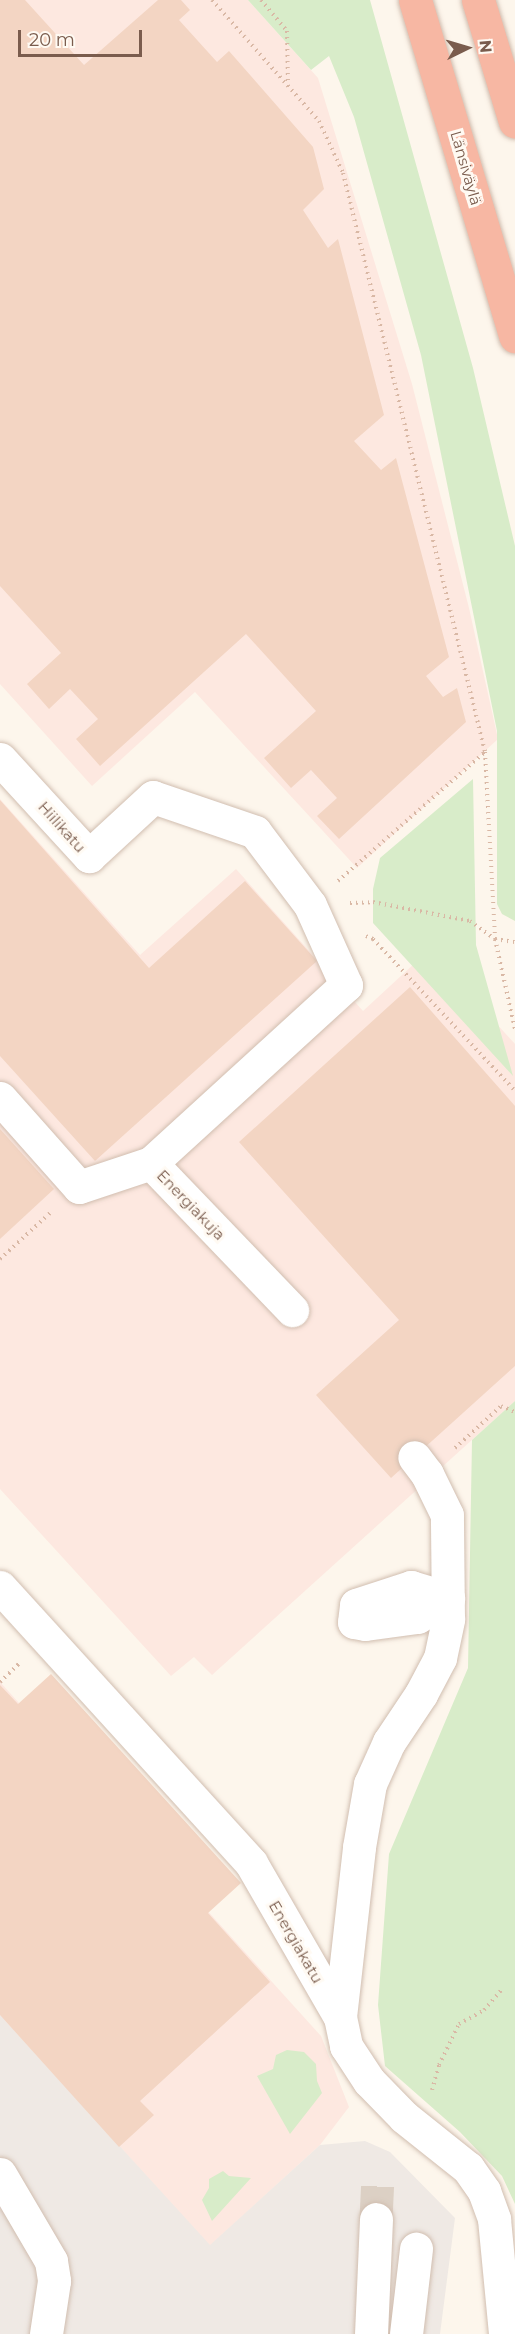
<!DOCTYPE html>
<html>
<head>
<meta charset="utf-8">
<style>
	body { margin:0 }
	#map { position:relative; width:515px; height:2334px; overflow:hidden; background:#fdf6ec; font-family:Montserrat,sans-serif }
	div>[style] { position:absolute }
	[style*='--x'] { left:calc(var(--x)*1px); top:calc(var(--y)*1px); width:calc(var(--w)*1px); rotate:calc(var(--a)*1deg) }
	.commercial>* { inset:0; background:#fde8e0 }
	.industrial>* { inset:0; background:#efe9e4 }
	.green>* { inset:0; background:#d8ecc9 }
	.building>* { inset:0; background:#f3d5c3 }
	.minor-tunnel>* { height:33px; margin-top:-16.5px; transform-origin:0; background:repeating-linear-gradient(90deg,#dcd0c4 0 33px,transparent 0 49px) }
	.path>* { height:4px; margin-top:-2px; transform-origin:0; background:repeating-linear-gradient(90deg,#d9b8a5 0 1.5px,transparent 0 6px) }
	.roads { filter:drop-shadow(0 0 2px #d1beb0) drop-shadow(0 0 2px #d1beb0) }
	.minor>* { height:33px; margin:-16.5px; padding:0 16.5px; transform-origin:16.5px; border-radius:16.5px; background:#fff }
	.highway>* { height:33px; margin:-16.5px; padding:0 16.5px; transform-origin:16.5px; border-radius:16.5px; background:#f7b7a3 }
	span { translate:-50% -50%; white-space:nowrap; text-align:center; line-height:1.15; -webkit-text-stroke:6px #fffaf3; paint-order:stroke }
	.street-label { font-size:15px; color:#7a5c4d }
	.north { position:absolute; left:437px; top:18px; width:60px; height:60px; -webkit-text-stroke:4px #fffaf3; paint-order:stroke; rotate:85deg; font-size:16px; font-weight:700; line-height:24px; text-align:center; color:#7a5c4d }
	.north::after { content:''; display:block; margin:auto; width:21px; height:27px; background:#7a5c4d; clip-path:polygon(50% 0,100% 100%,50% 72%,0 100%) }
	.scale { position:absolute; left:18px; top:30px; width:124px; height:27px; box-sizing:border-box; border:3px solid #7a5c4d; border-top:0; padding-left:8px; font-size:18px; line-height:21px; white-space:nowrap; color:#7a5c4d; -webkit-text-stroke:4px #fffaf3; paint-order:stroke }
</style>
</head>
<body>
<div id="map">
	<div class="commercial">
		<i style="clip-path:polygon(0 0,248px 0,318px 78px,412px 384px,469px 608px,498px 739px,357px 868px,195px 692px,92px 786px,0 684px)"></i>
		<i style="clip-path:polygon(0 799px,140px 955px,236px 869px,363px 1011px,429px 950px,515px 1044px,515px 1401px,212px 1675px,194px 1657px,171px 1676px,0 1489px)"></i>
		<i style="clip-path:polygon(0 1682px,321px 2036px,349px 2107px,320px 2145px,210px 2246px,0 2015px)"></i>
	</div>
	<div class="industrial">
		<i style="clip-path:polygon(0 2015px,210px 2245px,320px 2145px,365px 2141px,390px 2152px,455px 2218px,440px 2334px,0 2334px)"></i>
	</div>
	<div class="green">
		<i style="clip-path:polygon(248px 0,370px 0,473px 368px,515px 546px,515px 921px,502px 914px,497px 904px,497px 731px,421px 355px,354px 117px,329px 56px,311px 70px)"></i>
		<i style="clip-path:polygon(473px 779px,476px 945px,513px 1076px,373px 923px,373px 889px,380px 858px)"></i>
		<i style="clip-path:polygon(515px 1401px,515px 2204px,502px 2176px,460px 2132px,385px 2066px,378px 2005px,389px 1854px,468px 1668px,472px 1440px)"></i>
		<i style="clip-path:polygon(287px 2050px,304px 2052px,316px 2064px,317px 2081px,322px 2093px,290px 2134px,257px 2076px,273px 2069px,276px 2055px)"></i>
		<i style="clip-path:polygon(223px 2171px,229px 2176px,251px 2178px,212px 2221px,202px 2200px,209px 2188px,209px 2179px)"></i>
	</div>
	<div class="building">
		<i style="clip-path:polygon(0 0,25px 0,84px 65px,158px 0,181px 0,190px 10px,179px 20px,217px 62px,229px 51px,313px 147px,324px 189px,303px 210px,328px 248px,338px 239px,384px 415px,354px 441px,381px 470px,396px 458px,449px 657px,426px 676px,443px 697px,457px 688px,466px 722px,339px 839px,317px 816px,337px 798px,311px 770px,291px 788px,264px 758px,316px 711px,246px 634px,100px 766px,76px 739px,98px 719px,70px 689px,49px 709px,27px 684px,61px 653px,0 586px)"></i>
		<i style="clip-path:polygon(0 800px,149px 968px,245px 881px,317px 961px,95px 1161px,0 1056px)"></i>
		<i style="clip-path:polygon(410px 987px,515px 1106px,515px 1366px,391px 1478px,316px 1395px,399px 1320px,239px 1142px)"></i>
		<i style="clip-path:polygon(0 1129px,54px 1189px,0 1239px)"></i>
		<i style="clip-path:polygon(51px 1674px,241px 1883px,208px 1913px,270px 1982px,140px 2101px,154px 2115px,119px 2147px,0 2015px,0 1685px,18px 1704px)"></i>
	</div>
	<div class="minor-tunnel">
		<i style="--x:376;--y:2219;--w:43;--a:-87.3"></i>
	</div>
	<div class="path">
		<i style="--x:212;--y:0;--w:162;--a:48.5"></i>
		<i style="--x:319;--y:121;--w:57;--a:65.2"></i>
		<i style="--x:343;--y:173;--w:596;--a:76.22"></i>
		<i style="--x:485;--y:752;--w:187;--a:86.9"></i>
		<i style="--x:495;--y:939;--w:92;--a:77.5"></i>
		<i style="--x:261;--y:0;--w:40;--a:50"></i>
		<i style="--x:287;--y:31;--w:54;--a:88.9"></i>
		<i style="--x:338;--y:881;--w:196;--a:-41.3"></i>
		<i style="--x:350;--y:903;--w:23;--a:-2"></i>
		<i style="--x:373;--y:902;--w:99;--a:11.1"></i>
		<i style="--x:470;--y:921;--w:31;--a:36"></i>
		<i style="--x:495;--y:939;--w:20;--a:9"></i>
		<i style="--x:366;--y:936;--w:8;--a:23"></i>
		<i style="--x:373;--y:939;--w:208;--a:46.9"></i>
		<i style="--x:0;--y:1259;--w:68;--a:-42.6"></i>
		<i style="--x:455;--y:1448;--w:62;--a:-42.4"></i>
		<i style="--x:501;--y:1406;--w:15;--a:23"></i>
		<i style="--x:0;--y:1682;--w:28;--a:-44"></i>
		<i style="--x:432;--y:2090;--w:26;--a:-74"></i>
		<i style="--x:439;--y:2065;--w:46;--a:-64"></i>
		<i style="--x:459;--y:2024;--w:29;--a:-29"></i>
		<i style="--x:484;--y:2010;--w:29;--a:-49"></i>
	</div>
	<div class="roads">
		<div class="minor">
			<i style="--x:0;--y:759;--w:132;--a:47.5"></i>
			<i style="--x:89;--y:856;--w:87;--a:-42.7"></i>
			<i style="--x:153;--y:797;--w:108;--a:18.9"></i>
			<i style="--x:255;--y:832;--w:91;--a:53"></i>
			<i style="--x:310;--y:905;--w:88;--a:65.8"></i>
			<i style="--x:346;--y:985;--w:264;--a:137.6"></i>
			<i style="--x:0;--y:1098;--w:119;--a:48.4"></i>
			<i style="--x:79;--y:1187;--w:76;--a:-18.4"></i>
			<i style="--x:151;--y:1163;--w:204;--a:46.2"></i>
			<i style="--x:0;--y:1587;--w:373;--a:47.7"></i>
			<i style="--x:251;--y:1863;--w:178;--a:60"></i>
			<i style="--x:340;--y:2017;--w:30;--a:78"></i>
			<i style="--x:346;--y:2046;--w:42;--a:56.7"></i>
			<i style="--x:369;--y:2081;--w:50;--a:45.8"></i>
			<i style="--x:404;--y:2117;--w:82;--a:38.6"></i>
			<i style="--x:468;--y:2168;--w:28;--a:55"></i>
			<i style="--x:484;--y:2191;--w:30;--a:70"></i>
			<i style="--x:494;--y:2219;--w:116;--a:84.5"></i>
			<i style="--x:411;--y:1587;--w:39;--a:17"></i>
			<i style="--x:448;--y:1598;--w:36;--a:148"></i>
			<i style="--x:417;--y:1617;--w:52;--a:172.3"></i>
			<i style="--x:365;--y:1624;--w:11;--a:-170"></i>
			<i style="--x:354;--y:1622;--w:17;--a:-83"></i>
			<i style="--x:356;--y:1605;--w:58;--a:-18.1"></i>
			<i style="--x:340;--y:2017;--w:171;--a:-83.6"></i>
			<i style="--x:359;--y:1847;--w:64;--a:-80.1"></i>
			<i style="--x:370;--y:1784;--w:46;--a:-65.7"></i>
			<i style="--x:389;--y:1742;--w:58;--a:-56.3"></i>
			<i style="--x:421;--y:1694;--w:41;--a:-62.2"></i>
			<i style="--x:440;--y:1658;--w:40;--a:-78"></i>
			<i style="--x:448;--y:1619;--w:104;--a:-90.6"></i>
			<i style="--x:447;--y:1515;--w:46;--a:-116"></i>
			<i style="--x:427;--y:1474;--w:21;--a:-127"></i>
			<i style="--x:0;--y:2174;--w:101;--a:59.6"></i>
			<i style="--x:51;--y:2261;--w:20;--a:81"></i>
			<i style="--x:54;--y:2281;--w:54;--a:98.6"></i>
			<i style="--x:371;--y:2334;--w:115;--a:-87.5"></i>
			<i style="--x:406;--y:2334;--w:86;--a:-83.3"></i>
		</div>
		<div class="highway">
			<i style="--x:415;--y:0;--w:351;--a:73.4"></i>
			<i style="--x:478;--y:0;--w:127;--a:73.1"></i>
		</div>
	</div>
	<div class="street-label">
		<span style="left:466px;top:168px;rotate:74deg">Länsiväylä</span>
		<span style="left:62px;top:827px;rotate:48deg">Hiilikatu</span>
		<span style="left:191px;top:1205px;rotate:46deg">Energiakuja</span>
		<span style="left:296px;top:1942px;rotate:60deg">Energiakatu</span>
	</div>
	<div class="north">N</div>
	<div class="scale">20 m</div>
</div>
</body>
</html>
